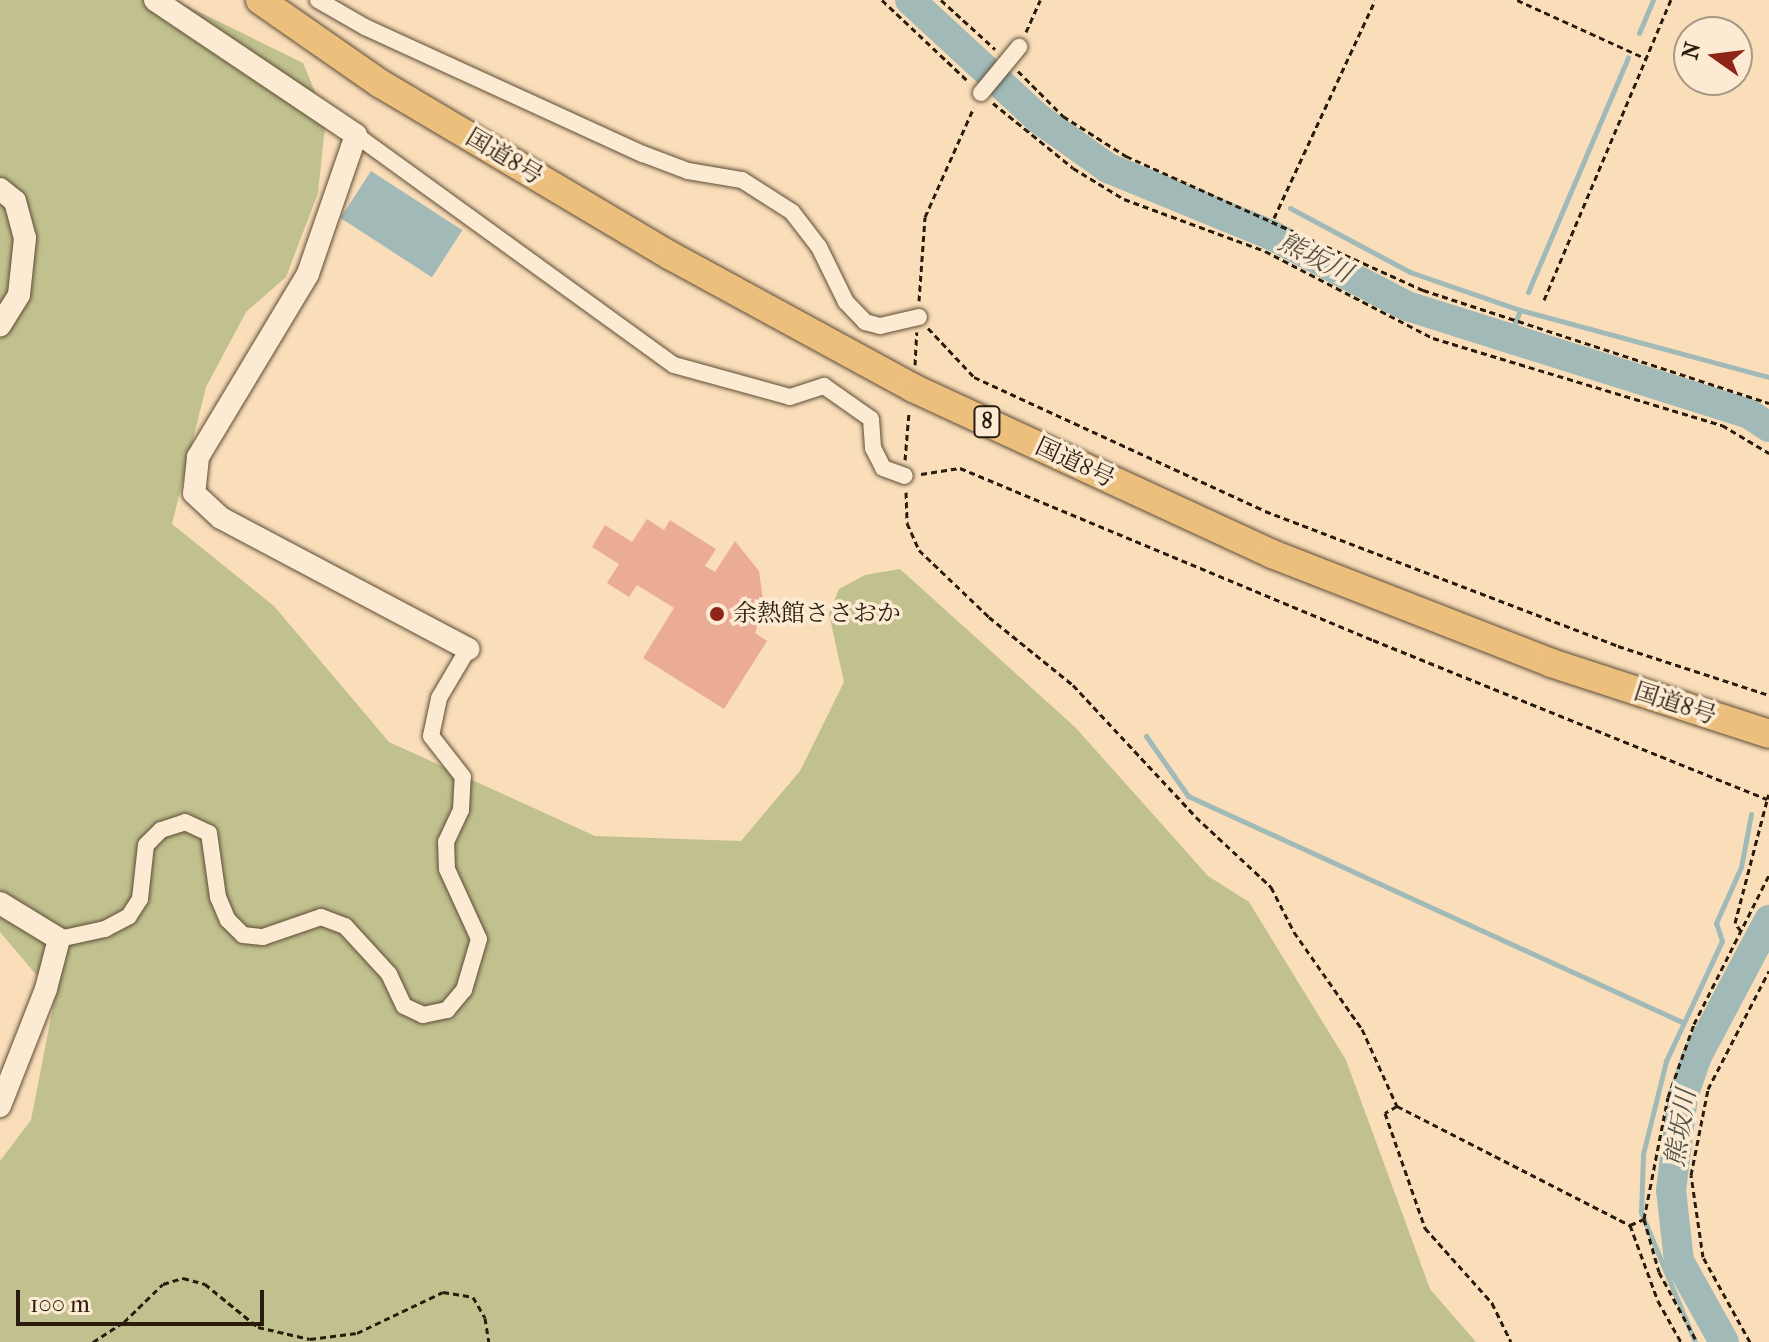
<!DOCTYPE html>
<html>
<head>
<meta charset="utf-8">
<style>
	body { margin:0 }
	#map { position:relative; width:1769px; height:1342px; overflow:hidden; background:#fadeb9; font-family:"IM FELL French Canon","Noto Serif JP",serif }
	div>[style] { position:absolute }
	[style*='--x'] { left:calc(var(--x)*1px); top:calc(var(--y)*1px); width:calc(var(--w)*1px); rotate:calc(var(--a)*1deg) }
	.green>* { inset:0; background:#c0c18e }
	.water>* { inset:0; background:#a1bab8; transform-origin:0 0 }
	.stream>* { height:5px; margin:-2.5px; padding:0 2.5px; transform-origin:2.5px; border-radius:2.5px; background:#a1bab8 }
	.river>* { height:30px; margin:-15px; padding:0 15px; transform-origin:15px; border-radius:15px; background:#a1bab8 }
	.building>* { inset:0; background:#ebac95 }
	.path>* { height:3px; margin-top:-1.5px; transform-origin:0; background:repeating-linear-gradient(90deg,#291c0c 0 6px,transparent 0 10px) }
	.roads { filter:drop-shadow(0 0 2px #5d4c37) drop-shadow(0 0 2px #5d4c37) }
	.street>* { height:16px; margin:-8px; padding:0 8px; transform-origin:8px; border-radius:8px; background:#fcead2 }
	.secondary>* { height:22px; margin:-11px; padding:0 11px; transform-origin:11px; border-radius:11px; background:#fcead2 }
	.highway>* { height:28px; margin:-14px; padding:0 14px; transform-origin:14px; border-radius:14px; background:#edbf7c }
	.dots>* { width:22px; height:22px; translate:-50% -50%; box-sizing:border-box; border:4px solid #fcead2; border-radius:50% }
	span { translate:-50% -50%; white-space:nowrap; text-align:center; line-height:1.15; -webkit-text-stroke:7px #fcead2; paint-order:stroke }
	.shield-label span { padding:2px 6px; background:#fcead2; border:2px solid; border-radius:6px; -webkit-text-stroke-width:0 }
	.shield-label { font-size:22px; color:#291c0c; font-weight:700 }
	.street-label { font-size:24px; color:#291c0c }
	.poi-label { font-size:24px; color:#291c0c }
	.left { translate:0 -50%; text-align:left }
	.water-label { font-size:26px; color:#535348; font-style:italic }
	.north { position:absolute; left:1673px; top:16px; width:80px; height:80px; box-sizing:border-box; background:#fcead2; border:2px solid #a89883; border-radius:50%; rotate:284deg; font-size:22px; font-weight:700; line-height:32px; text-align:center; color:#291c0c }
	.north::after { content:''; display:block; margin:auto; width:28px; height:36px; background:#8f2418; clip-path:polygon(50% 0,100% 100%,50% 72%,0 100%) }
	.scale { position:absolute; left:16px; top:1290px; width:248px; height:36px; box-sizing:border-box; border:4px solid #291c0c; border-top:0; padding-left:10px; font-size:24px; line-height:28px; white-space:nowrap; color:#291c0c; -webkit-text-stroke:6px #fcead2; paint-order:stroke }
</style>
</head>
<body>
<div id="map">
	<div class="green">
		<i style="clip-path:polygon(0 0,175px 0,303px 63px,326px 118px,318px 193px,286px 277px,246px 312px,206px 387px,172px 524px,274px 606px,389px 742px,595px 836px,741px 841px,800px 771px,844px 682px,829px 614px,839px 589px,865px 575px,900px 569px,1076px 728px,1208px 876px,1249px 902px,1346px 1060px,1430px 1289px,1476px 1342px,0 1342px,0 1161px,31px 1120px,55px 997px,0 932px)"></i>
	</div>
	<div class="water">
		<i style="left:371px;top:171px;width:109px;height:56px;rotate:33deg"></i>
	</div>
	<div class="stream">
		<i style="--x:1639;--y:33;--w:36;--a:-67"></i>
		<i style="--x:1290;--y:208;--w:136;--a:28.1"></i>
		<i style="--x:1410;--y:272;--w:116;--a:19.1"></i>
		<i style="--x:1520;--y:310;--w:258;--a:15.1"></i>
		<i style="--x:1528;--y:292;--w:255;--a:-66.9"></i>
		<i style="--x:1509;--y:340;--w:32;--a:-70"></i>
		<i style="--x:1146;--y:736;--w:73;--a:55"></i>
		<i style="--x:1188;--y:796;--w:543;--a:24.58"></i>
		<i style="--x:1695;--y:1342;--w:141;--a:-112.6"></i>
		<i style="--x:1641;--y:1212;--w:58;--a:-88"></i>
		<i style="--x:1643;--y:1154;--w:96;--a:-76.1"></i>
		<i style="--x:1666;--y:1061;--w:132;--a:-65"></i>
		<i style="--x:1722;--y:941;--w:19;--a:-108"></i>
		<i style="--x:1716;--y:923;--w:61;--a:-65.9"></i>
		<i style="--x:1741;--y:867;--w:54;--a:-79.3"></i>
	</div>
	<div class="river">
		<i style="--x:910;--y:0;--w:176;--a:42.7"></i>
		<i style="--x:1039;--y:119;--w:85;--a:35.4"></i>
		<i style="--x:1108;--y:168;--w:176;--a:22.3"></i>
		<i style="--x:1271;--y:235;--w:153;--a:27.6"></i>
		<i style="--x:1407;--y:306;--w:359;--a:17.5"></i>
		<i style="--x:1749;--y:414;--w:24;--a:33"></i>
		<i style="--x:1724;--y:1342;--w:93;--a:-119.1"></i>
		<i style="--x:1679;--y:1261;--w:71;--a:-96.4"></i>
		<i style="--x:1671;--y:1190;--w:95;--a:-82.7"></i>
		<i style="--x:1683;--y:1096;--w:42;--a:-70.7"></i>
		<i style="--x:1697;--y:1056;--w:154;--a:-62.1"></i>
	</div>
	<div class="building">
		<i style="clip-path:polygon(647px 519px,664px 530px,670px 520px,716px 549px,705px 566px,715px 572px,735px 541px,759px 571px,764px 607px,755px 633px,767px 641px,724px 709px,643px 658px,674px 608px,637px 585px,629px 597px,607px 583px,619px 564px,592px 547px,605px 525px,632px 542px)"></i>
	</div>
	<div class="path">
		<i style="--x:882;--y:0;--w:120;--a:43.3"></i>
		<i style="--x:941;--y:0;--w:73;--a:42.2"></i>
		<i style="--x:1517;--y:0;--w:141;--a:24.4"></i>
		<i style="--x:1026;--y:32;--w:35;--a:-66"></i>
		<i style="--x:1018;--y:71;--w:64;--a:45"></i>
		<i style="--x:1063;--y:116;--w:75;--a:32.4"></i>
		<i style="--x:1126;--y:156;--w:326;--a:24.3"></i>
		<i style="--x:1423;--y:290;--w:364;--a:18.1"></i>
		<i style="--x:993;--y:103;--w:103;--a:39.1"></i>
		<i style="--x:1073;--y:168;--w:60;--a:31.3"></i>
		<i style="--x:1124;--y:199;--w:150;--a:20.2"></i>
		<i style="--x:1265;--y:251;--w:189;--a:27.4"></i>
		<i style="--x:1433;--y:338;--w:302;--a:16.8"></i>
		<i style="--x:1722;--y:425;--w:55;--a:30.8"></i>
		<i style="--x:1274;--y:218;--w:240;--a:-65.1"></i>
		<i style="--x:1544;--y:300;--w:326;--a:-67.1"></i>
		<i style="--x:919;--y:301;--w:84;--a:-85.9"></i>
		<i style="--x:925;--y:217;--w:120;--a:-66"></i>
		<i style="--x:928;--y:328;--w:67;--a:46.8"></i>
		<i style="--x:974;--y:377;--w:320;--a:24.7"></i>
		<i style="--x:1265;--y:511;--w:378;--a:20.9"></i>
		<i style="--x:1618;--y:646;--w:159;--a:18"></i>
		<i style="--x:915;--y:365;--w:33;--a:-87"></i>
		<i style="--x:905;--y:460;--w:48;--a:-85.2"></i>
		<i style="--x:921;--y:474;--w:39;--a:-9"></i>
		<i style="--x:960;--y:468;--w:447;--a:22.6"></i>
		<i style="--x:1373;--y:640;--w:425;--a:22"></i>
		<i style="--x:1767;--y:799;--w:5;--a:-68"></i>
		<i style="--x:906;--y:492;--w:31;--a:88"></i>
		<i style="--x:907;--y:523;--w:30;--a:66"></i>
		<i style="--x:919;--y:550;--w:97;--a:43.7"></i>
		<i style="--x:989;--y:617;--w:108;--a:39"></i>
		<i style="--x:1073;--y:685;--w:180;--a:47"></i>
		<i style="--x:1196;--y:817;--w:103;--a:43"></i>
		<i style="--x:1271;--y:887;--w:51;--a:62.9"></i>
		<i style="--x:1294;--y:932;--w:118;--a:55"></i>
		<i style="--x:1362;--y:1029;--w:85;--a:65.6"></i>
		<i style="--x:1397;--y:1106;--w:262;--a:27.1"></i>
		<i style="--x:1630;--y:1225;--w:81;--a:69.8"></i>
		<i style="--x:1658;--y:1301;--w:47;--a:60.7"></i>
		<i style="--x:1741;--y:931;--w:10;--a:-127"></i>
		<i style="--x:1735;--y:923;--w:127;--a:-75.4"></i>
		<i style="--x:1397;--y:1106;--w:14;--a:150"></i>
		<i style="--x:1385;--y:1113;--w:122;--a:70.8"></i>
		<i style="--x:1425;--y:1228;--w:101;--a:48.2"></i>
		<i style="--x:1492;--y:1303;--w:43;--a:64"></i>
		<i style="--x:1644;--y:1219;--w:55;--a:74.2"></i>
		<i style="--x:1659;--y:1272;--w:80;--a:61.5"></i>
		<i style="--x:1630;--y:1225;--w:15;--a:-23"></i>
		<i style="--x:1644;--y:1219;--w:124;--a:-78.9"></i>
		<i style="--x:1668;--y:1097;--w:77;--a:-70.4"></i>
		<i style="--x:1694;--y:1024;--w:167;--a:-63.3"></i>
		<i style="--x:93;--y:1342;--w:37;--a:-33"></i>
		<i style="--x:124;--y:1322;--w:54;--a:-44.3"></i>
		<i style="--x:163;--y:1284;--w:21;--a:-17"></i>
		<i style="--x:183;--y:1278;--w:23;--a:15"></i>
		<i style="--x:205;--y:1284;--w:68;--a:39.1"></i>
		<i style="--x:258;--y:1327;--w:53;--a:13"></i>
		<i style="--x:310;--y:1339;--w:47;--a:-7.3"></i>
		<i style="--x:357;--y:1333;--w:95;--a:-25.5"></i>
		<i style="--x:443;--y:1292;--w:30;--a:9"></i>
		<i style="--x:473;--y:1297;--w:24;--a:60"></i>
		<i style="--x:485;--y:1318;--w:24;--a:81"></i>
		<i style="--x:1750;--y:1342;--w:97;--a:-118.9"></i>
		<i style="--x:1703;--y:1257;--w:83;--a:-98.3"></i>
		<i style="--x:1691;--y:1175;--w:88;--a:-78.8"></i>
		<i style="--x:1708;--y:1089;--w:133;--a:-62.7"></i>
	</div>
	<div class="roads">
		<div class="street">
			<i style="--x:318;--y:0;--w:54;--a:29.9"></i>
			<i style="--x:365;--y:27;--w:306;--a:24.6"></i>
			<i style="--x:643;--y:154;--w:48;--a:20.7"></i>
			<i style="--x:688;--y:171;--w:55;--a:9.5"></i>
			<i style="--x:742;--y:180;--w:59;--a:32.6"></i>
			<i style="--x:792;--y:212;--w:44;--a:52.4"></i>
			<i style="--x:819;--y:247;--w:61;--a:63.9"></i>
			<i style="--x:846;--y:302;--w:28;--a:46"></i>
			<i style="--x:865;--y:322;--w:16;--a:15"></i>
			<i style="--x:880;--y:326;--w:40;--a:-13"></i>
			<i style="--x:981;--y:93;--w:60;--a:-50.4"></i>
			<i style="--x:356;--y:135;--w:392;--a:35.9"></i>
			<i style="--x:674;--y:365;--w:120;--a:15.4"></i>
			<i style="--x:790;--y:397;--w:36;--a:-18"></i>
			<i style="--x:824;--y:386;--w:57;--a:35.1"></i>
			<i style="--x:871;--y:419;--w:29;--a:86"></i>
			<i style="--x:873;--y:448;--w:22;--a:63"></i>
			<i style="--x:883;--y:468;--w:23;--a:20"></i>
			<i style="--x:59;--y:939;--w:47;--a:-12.3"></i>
			<i style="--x:105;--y:929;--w:27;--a:-28"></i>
			<i style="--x:129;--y:916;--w:20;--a:-57"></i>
			<i style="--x:140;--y:899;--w:54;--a:-83.7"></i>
			<i style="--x:146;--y:845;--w:21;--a:-45"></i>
			<i style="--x:161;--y:830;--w:25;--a:-18"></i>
			<i style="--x:185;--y:822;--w:26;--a:25"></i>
			<i style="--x:209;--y:833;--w:65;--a:82"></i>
			<i style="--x:218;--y:897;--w:25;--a:67"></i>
			<i style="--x:228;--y:920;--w:21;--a:45"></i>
			<i style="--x:243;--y:935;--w:20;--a:6"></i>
			<i style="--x:263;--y:937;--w:61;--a:-19"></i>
			<i style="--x:321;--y:917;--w:26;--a:21"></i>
			<i style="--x:345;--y:926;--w:65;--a:47.5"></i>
			<i style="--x:389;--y:974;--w:35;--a:65"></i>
			<i style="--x:404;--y:1006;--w:21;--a:25"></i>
			<i style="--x:423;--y:1015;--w:25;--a:-12"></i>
			<i style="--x:447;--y:1010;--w:26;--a:-50"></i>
			<i style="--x:464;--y:990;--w:53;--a:-73.6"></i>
			<i style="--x:479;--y:939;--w:77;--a:-114.6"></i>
			<i style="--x:447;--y:869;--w:27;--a:-92"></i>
			<i style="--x:446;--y:842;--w:35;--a:-65"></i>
			<i style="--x:461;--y:810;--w:33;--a:-87"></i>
			<i style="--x:463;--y:777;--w:52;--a:-128"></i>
			<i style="--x:431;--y:736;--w:39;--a:-78"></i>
			<i style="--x:439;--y:698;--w:57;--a:-59.4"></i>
		</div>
		<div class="secondary">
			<i style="--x:155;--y:0;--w:242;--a:33.9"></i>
			<i style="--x:356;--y:135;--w:147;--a:109.1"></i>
			<i style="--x:308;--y:274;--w:214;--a:121"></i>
			<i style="--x:198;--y:457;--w:36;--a:96"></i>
			<i style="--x:194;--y:493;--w:37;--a:43"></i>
			<i style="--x:221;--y:518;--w:280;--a:27.9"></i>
			<i style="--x:0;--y:189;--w:19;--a:39"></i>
			<i style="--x:15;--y:201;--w:38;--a:75"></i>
			<i style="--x:25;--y:238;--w:57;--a:96"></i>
			<i style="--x:19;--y:295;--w:36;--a:122"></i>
			<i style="--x:0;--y:903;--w:69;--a:31.4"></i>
			<i style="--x:59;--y:939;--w:52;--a:104.6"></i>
			<i style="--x:46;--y:989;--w:126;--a:111.5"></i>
		</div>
		<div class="highway">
			<i style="--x:260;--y:0;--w:147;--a:34.8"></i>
			<i style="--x:381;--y:84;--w:337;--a:30.7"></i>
			<i style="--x:671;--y:256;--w:276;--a:28.6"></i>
			<i style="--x:913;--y:388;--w:396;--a:24.8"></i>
			<i style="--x:1272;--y:554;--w:300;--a:21.3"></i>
			<i style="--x:1551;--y:663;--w:229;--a:18"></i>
		</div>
	</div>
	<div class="dots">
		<i style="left:717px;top:614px;background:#8f2418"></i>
	</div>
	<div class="shield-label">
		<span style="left:987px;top:422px">8</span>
	</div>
	<div class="street-label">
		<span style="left:504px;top:157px;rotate:31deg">国道8号</span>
		<span style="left:1075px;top:463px;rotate:25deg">国道8号</span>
		<span style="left:1675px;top:704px;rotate:18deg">国道8号</span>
	</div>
	<div class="poi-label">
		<span class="left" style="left:733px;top:614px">余熱館ささおか</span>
	</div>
	<div class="water-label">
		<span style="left:1315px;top:258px;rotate:27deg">熊坂川</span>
		<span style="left:1681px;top:1128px;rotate:-81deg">熊坂川</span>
	</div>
	<div class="north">N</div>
	<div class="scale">100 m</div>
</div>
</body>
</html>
